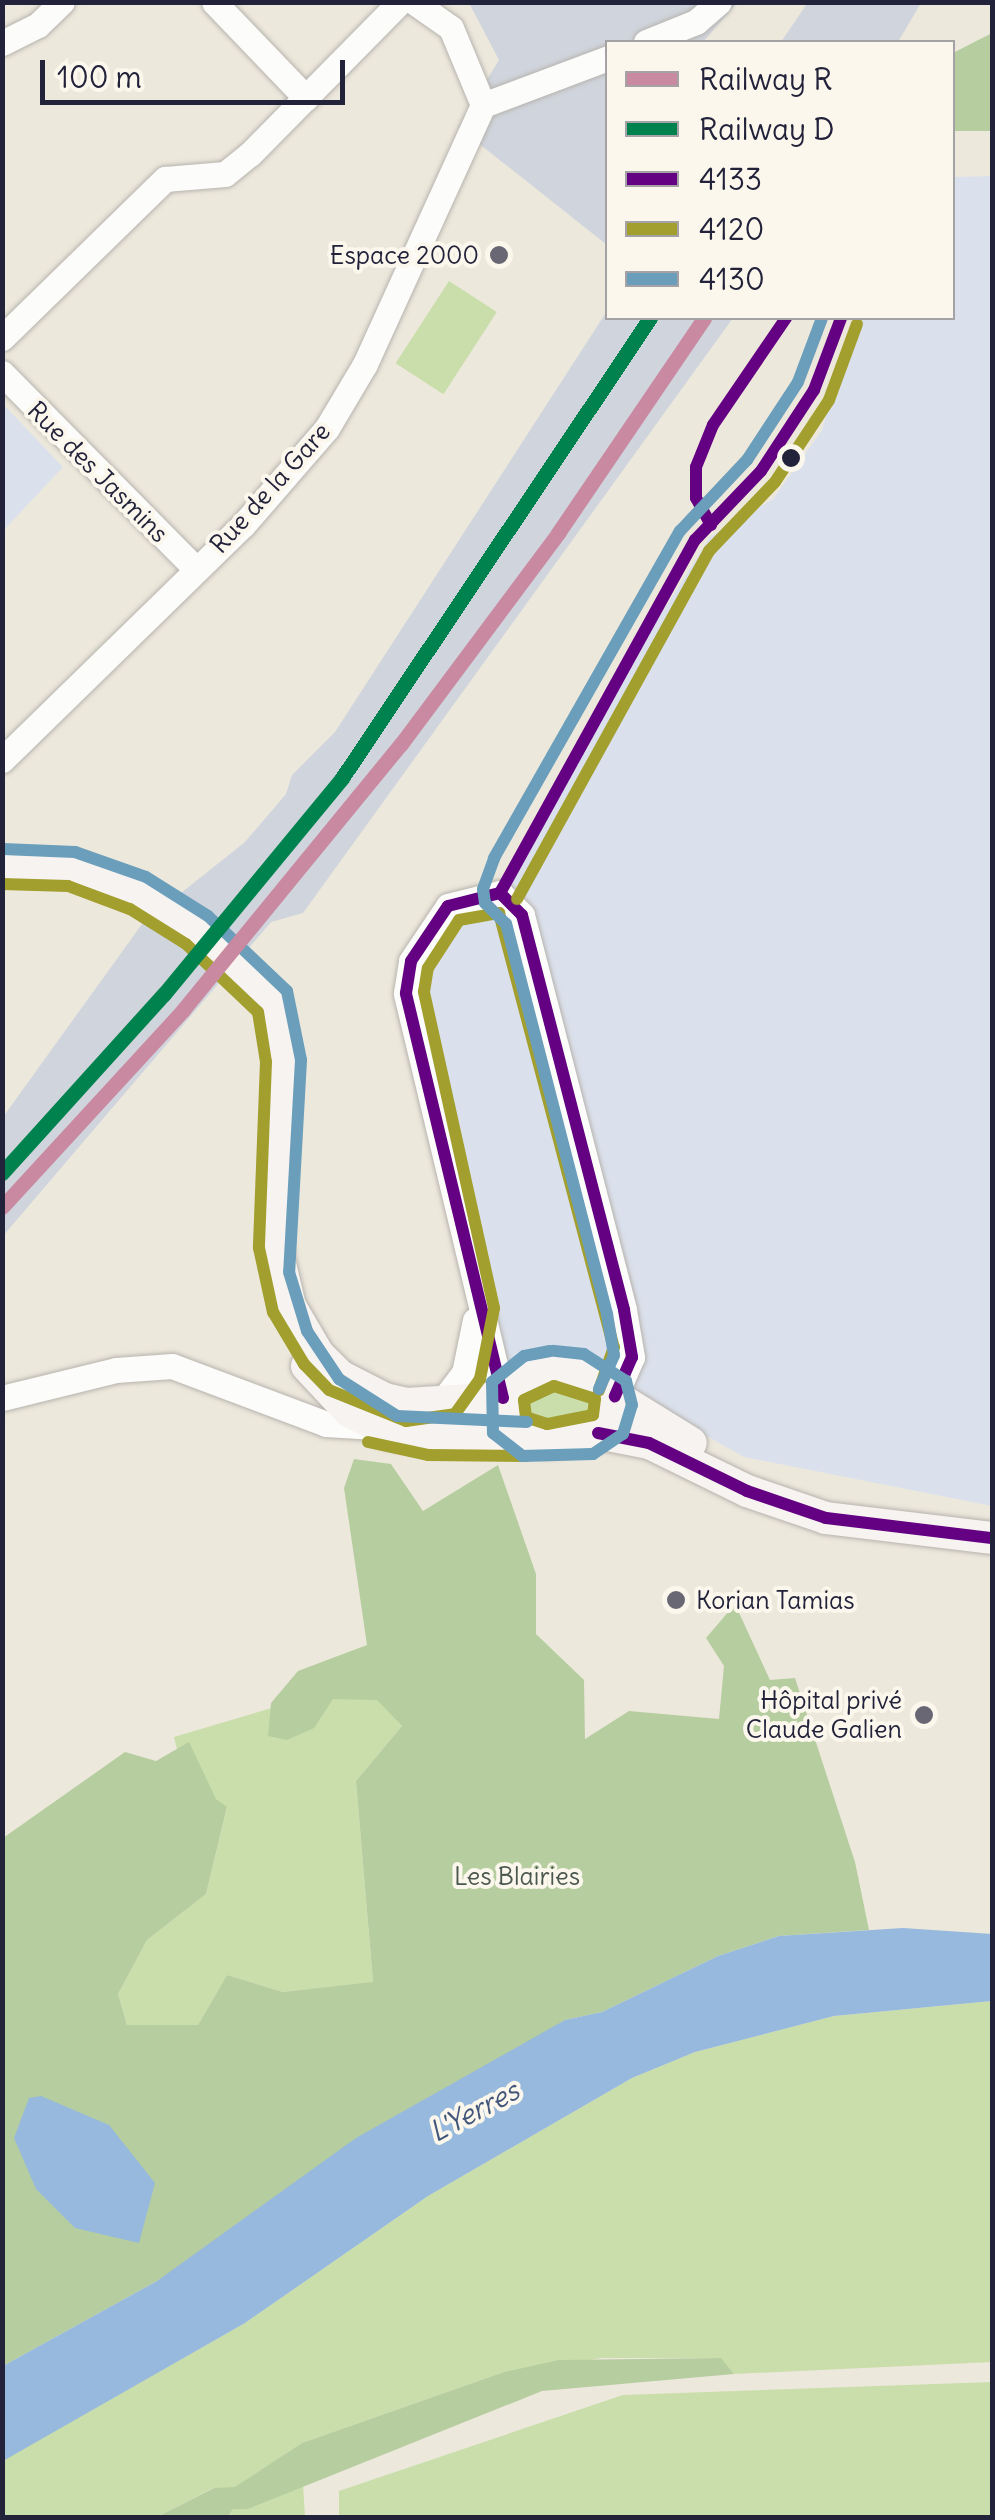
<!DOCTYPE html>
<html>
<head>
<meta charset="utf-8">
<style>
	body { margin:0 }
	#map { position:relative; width:995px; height:2520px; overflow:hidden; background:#ede8dc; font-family:Delius,sans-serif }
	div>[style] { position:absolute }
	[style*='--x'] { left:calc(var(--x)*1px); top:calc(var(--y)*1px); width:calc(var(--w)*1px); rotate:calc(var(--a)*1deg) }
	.built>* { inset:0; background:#dbe1ec }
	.industrial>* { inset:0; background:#d0d5dd }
	.green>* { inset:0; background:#c9deaa; transform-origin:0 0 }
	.forest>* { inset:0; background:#b6cda0 }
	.water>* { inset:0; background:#96b9dd }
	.roads { filter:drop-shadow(0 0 2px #b7b3ae) drop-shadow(0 0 2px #b7b3ae) }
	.street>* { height:25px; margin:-12.5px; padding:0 12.5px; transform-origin:12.5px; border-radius:12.5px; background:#fcfcfa }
	.secondary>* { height:32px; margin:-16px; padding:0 16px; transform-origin:16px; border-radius:16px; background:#f6f3f0 }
	.bus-1>* { height:12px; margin:-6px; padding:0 6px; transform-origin:6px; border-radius:6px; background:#640082 }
	.bus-2>* { height:12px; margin:-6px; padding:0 6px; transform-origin:6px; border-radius:6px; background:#a29f2e }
	.bus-3>* { height:12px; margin:-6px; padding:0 6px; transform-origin:6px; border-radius:6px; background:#6a9ebb }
	.rail-1>* { height:15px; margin:-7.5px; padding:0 7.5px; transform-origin:7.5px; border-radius:7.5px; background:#c98aa1 }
	.rail-2>* { height:15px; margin:-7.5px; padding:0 7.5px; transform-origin:7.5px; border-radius:7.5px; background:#00824e }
	.dots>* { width:28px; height:28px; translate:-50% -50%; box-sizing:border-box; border:5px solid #fbf7ec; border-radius:50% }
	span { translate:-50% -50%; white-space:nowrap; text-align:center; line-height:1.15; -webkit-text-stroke:8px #fbf7ec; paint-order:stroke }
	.poi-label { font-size:25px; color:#22223b }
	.right { translate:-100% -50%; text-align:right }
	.left { translate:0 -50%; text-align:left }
	.street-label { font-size:25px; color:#22223b }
	.park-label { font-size:25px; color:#4b5850 }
	.water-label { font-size:28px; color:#42567c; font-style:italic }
	.frame { position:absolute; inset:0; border:5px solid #22223b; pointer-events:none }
	.legend { position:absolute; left:605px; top:40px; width:350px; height:280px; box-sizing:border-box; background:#fbf7ec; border:2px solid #a4a2a5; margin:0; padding:12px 18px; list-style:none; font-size:30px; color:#22223b }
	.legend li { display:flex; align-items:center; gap:20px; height:50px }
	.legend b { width:50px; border:2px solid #a4a2a5 }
	.scale { position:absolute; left:40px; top:60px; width:305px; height:45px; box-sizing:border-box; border:5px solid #22223b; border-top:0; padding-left:12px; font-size:30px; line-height:35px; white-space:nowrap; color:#22223b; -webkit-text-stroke:8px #fbf7ec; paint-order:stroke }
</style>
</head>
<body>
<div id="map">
	<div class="built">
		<i style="clip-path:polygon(992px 176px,992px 1506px,744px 1457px,566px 1357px,502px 1372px,411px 961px,429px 927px,502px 890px,583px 737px,710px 537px,773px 499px,822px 430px,854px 318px,952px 318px,953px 177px)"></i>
		<i style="clip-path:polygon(3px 404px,63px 467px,3px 531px,2px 531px)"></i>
	</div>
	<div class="industrial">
		<i style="clip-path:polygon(808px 2px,921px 2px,921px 3px,898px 42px,781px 42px)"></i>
		<i style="clip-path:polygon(469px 3px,737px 3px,703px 42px,608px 42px,607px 245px,458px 127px,499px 60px)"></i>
		<i style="clip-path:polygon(607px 311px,608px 318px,733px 318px,303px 913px,271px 922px,3px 1236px,3px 1117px,142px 924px,245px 842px,286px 794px,292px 775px,335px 732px)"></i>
	</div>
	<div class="green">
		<i style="left:449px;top:281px;width:57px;height:98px;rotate:33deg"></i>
		<i style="clip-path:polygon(581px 1385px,604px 1405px,581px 1431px,530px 1424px,521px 1412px,521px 1400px,538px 1386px)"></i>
		<i style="clip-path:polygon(333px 1699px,377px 1699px,402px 1726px,356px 1781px,373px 1983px,283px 1992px,227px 1975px,198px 2025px,127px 2025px,118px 1994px,147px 1940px,206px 1894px,227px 1808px,183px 1773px,174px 1737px,275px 1707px)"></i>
		<i style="clip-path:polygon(992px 2001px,992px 2362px,734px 2374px,720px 2358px,602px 2358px,504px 2372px,302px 2443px,235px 2488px,213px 2488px,157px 2517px,3px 2517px,2px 2461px,245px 2323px,428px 2196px,632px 2078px,695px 2052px,834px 2016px)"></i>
		<i style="clip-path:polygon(992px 2382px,992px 2517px,339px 2517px,339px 2491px,623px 2395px)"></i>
		<i style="clip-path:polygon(303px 2484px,305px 2517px,228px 2518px,233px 2509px,248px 2509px)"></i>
	</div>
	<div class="forest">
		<i style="clip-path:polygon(992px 33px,992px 131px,953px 131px,953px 53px)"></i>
		<i style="clip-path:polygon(354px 1459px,391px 1464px,423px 1511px,498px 1465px,536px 1574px,536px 1634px,584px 1680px,585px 1739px,629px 1711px,719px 1719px,724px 1666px,706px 1638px,735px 1604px,770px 1680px,795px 1678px,855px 1862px,869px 1930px,779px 1936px,718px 1956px,602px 2012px,565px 2020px,157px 2281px,3px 2366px,3px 1838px,125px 1752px,156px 1761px,189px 1742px,216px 1799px,227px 1807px,206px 1894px,147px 1940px,118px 1994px,127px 2025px,198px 2025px,227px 1975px,283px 1992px,373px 1982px,356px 1781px,402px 1726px,377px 1700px,333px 1699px,314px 1728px,287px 1740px,268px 1736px,271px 1703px,298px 1671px,367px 1645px,344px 1488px)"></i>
		<i style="clip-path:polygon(721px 2358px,734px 2374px,542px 2391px,248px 2509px,233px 2509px,228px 2517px,157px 2517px,214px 2488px,235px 2487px,302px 2443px,504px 2372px,559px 2360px)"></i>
	</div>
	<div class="water">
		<i style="clip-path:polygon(903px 1928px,992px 1934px,992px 2001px,834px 2016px,695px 2052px,632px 2078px,428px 2196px,245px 2323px,3px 2461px,3px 2366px,157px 2281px,356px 2138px,565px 2020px,602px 2012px,718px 1956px,779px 1936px)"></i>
		<i style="clip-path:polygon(41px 2096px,109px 2125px,155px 2183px,139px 2243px,75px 2228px,36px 2189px,14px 2138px,29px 2098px)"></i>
	</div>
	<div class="roads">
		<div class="street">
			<i style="--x:214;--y:2;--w:133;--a:46.2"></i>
			<i style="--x:414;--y:2;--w:45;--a:35.1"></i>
			<i style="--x:451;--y:28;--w:83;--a:67.4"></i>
			<i style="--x:646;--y:42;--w:54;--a:-21.8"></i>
			<i style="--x:696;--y:22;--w:30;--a:-41"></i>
			<i style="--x:2;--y:43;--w:40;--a:-26.6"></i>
			<i style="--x:38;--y:25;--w:33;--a:-44"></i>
			<i style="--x:483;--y:105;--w:134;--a:-20.6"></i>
			<i style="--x:2;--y:338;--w:228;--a:-44.3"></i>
			<i style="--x:165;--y:179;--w:60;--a:-4.8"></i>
			<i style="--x:225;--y:174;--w:32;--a:-39"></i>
			<i style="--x:250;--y:154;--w:214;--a:-45.4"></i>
			<i style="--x:2;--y:373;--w:276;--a:45.3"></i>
			<i style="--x:2;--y:760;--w:337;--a:-44.3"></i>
			<i style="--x:243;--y:525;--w:128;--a:-49.1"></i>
			<i style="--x:327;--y:428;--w:74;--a:-59.3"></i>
			<i style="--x:365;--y:364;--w:285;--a:-65.5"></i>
			<i style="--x:2;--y:1398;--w:117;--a:-13.8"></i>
			<i style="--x:116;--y:1370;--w:56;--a:-4.1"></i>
			<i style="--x:172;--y:1366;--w:165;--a:20.6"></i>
			<i style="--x:326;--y:1424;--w:49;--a:3.5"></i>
			<i style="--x:503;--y:1398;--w:416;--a:-103.5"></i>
			<i style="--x:406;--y:993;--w:32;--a:-81"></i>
			<i style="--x:411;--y:961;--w:66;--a:-56.1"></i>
			<i style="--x:448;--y:906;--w:54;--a:-14"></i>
			<i style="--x:500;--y:893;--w:31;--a:45"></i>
			<i style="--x:522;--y:915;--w:408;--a:75.5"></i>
			<i style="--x:624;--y:1310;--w:48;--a:80.3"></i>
			<i style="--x:632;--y:1357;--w:43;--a:113.6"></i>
			<i style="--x:441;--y:1403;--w:38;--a:-53"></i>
			<i style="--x:464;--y:1373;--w:54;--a:-78.3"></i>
		</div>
		<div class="secondary">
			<i style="--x:2;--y:866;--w:69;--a:2.5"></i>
			<i style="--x:71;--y:869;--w:71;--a:19.7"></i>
			<i style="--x:138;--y:893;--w:70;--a:32.1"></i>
			<i style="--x:197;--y:930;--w:106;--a:43.5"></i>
			<i style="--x:274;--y:1003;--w:59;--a:80.2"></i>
			<i style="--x:284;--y:1061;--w:186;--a:92.5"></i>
			<i style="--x:276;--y:1247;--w:61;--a:76.7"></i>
			<i style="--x:290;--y:1306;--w:56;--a:59.7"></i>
			<i style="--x:318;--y:1354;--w:31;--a:45"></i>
			<i style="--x:340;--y:1376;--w:51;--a:27.1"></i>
			<i style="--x:385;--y:1399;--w:23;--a:13"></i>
			<i style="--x:407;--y:1404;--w:96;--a:-3.6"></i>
			<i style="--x:307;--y:1366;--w:62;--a:47"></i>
			<i style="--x:349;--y:1411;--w:48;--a:27.1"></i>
			<i style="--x:392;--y:1433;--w:134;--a:2.6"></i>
			<i style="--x:553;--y:1368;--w:24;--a:5"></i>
			<i style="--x:577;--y:1370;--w:36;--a:28"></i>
			<i style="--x:609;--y:1387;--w:18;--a:71"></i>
			<i style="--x:615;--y:1404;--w:24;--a:109"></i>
			<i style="--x:607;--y:1427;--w:24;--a:152"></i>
			<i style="--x:586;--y:1438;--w:39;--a:174"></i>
			<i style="--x:547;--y:1442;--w:21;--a:-172"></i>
			<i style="--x:526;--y:1439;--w:21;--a:-145"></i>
			<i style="--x:509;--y:1427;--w:35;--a:-95"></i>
			<i style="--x:506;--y:1392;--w:33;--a:-38"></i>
			<i style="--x:532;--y:1372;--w:21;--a:-11"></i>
			<i style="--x:615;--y:1396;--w:89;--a:31.7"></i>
			<i style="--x:598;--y:1433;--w:52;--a:11.1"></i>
			<i style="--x:649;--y:1443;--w:109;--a:26.1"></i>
			<i style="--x:747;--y:1491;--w:83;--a:18.9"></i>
			<i style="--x:826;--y:1518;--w:167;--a:6.9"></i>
		</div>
	</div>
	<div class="bus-1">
		<i style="--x:711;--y:525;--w:31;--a:-119"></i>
		<i style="--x:696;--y:498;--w:31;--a:-90"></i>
		<i style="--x:696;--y:467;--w:45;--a:-68"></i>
		<i style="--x:713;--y:425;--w:130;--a:-55.7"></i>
		<i style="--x:500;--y:893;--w:403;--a:-61.1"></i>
		<i style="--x:695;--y:540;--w:95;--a:-46.3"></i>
		<i style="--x:761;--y:471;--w:97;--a:-56.8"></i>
		<i style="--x:814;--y:390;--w:77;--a:-69.4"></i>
		<i style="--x:503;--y:1398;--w:416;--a:-103.5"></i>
		<i style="--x:406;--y:993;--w:32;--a:-81"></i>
		<i style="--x:411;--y:961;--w:66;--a:-56.1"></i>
		<i style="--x:448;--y:906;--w:54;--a:-14"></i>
		<i style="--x:500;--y:893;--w:31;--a:45"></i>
		<i style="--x:522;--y:915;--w:408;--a:75.5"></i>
		<i style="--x:624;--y:1310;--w:48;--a:80.3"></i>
		<i style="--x:632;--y:1357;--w:43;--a:113.6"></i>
		<i style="--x:598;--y:1433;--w:52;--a:11.1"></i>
		<i style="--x:649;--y:1443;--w:109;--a:26.1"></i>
		<i style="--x:747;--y:1491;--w:83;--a:18.9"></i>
		<i style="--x:826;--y:1518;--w:167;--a:6.9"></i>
	</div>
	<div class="bus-2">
		<i style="--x:2;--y:884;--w:66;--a:1.7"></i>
		<i style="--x:68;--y:886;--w:66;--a:20.4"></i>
		<i style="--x:130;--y:909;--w:66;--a:32"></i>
		<i style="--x:186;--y:944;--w:99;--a:43.4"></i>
		<i style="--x:258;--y:1012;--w:51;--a:80.9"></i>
		<i style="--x:266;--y:1062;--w:186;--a:92.2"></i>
		<i style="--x:259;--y:1248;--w:66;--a:77.7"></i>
		<i style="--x:273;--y:1312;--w:61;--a:59.2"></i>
		<i style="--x:304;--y:1364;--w:36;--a:46"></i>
		<i style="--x:329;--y:1390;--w:83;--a:21.9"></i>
		<i style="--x:406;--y:1421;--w:49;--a:-8.1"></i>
		<i style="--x:455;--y:1414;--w:43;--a:-54.5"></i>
		<i style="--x:480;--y:1379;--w:72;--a:-78.8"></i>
		<i style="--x:494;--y:1308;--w:324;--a:-102.5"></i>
		<i style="--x:424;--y:992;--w:24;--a:-81"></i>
		<i style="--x:428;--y:968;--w:57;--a:-57.1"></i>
		<i style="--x:459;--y:920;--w:41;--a:-9.9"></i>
		<i style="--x:499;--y:913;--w:449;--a:75.2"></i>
		<i style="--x:614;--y:1347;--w:46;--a:109.2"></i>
		<i style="--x:517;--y:899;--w:397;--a:-61.1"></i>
		<i style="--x:709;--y:551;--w:95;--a:-46.3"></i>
		<i style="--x:775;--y:482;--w:98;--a:-56.6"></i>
		<i style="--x:829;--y:400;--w:81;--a:-69.8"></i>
		<i style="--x:554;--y:1386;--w:43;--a:17.6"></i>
		<i style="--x:595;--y:1399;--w:16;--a:97"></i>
		<i style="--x:593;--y:1415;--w:47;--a:168.9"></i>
		<i style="--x:547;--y:1424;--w:22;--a:-162"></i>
		<i style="--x:526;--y:1417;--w:17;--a:-97"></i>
		<i style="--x:524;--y:1400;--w:33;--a:-25"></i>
		<i style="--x:368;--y:1442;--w:61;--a:12.2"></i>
		<i style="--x:428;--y:1455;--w:98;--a:0.6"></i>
	</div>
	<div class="bus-3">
		<i style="--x:3;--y:849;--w:72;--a:2.4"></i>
		<i style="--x:75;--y:852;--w:75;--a:19.4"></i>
		<i style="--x:146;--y:877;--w:73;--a:32.2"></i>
		<i style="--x:208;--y:916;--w:109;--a:43.5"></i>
		<i style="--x:287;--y:991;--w:70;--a:78.5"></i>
		<i style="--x:301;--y:1060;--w:212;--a:93.2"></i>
		<i style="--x:289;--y:1272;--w:62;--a:73"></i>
		<i style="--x:307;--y:1331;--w:58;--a:56.3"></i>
		<i style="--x:339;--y:1379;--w:69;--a:32.5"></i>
		<i style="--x:397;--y:1416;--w:130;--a:2.6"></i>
		<i style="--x:550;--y:1351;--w:26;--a:169"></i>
		<i style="--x:524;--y:1356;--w:41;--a:140.9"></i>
		<i style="--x:492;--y:1382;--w:51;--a:88.9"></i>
		<i style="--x:493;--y:1433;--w:37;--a:38"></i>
		<i style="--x:522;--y:1456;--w:71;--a:-1.6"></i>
		<i style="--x:593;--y:1454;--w:36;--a:-34"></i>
		<i style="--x:623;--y:1434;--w:30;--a:-73"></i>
		<i style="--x:632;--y:1405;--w:25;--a:-104"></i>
		<i style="--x:626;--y:1381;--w:50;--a:-147.3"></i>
		<i style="--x:584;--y:1354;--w:30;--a:-174"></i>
		<i style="--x:599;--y:1389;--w:37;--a:-66"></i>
		<i style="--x:614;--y:1355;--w:42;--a:-99.7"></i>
		<i style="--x:607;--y:1314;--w:403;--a:-104.5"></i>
		<i style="--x:506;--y:924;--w:30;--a:-135"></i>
		<i style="--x:485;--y:903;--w:14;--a:-98"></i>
		<i style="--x:483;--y:889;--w:33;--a:-70"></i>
		<i style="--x:494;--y:858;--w:376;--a:-60.4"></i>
		<i style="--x:680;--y:531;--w:98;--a:-46.7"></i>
		<i style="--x:747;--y:460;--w:93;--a:-56.8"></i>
		<i style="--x:798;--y:382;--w:68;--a:-69.4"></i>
	</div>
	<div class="rail-1">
		<i style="--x:2;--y:1207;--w:268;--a:-47.4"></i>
		<i style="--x:183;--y:1010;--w:344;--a:-50.7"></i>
		<i style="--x:401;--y:744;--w:263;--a:-53.3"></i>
		<i style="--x:558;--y:533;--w:260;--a:-55.8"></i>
	</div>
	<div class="rail-2">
		<i style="--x:2;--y:1173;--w:241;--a:-47.9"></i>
		<i style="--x:164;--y:994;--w:280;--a:-50.5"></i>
		<i style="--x:342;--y:778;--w:554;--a:-56.2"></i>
	</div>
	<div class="dots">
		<i style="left:499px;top:255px;background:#696773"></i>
		<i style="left:791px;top:458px;background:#22223b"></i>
		<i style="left:676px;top:1600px;background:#696773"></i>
		<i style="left:924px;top:1715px;background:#696773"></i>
	</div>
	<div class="poi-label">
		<span class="right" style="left:479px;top:255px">Espace 2000</span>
		<span class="left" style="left:696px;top:1600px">Korian Tamias</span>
		<span class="right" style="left:902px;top:1715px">Hôpital privé<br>Claude Galien</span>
	</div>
	<div class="street-label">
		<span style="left:98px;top:472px;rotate:45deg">Rue des Jasmins</span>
		<span style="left:270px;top:488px;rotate:-48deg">Rue de la Gare</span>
	</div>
	<div class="park-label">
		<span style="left:517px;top:1876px">Les Blairies</span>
	</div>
	<div class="water-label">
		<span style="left:474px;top:2111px;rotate:-28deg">L'Yerres</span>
	</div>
	<div class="frame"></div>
	<ul class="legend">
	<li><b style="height:12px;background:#c98aa1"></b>Railway R</li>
	<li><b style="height:12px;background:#00824e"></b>Railway D</li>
	<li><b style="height:12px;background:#640082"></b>4133</li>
	<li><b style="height:12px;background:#a29f2e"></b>4120</li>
	<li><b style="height:12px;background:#6a9ebb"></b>4130</li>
	</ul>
	<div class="scale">100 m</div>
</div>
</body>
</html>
